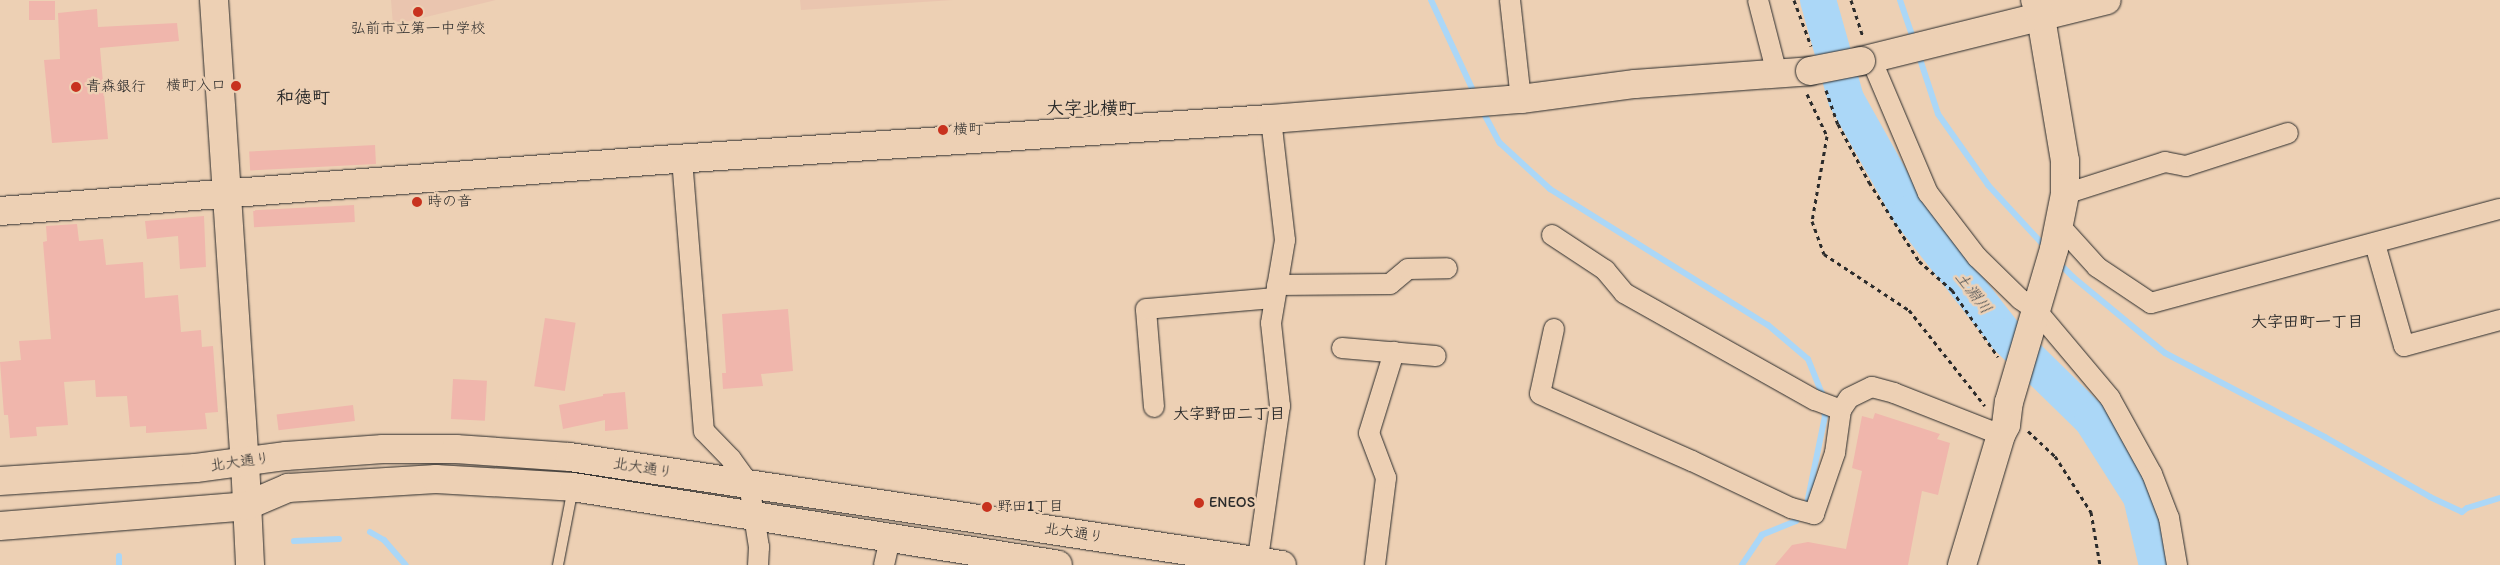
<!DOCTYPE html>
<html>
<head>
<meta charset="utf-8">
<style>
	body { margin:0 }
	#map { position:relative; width:2500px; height:565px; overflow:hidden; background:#edd0b4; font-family:Itim,"Klee One",sans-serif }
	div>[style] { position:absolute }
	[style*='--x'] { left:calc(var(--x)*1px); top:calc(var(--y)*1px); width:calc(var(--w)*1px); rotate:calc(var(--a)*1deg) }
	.built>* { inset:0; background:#eac5af }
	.stream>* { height:6px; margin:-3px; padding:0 3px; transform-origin:3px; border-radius:3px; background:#abd7f7 }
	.river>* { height:36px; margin:-18px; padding:0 18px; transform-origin:18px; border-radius:18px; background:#abd7f7 }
	.building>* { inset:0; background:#f0b6ac; transform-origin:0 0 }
	.path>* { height:3px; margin-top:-1.5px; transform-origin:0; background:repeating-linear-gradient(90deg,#2b2b2b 0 4px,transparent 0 8px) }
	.roads { filter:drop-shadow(0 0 1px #2b2b2b) drop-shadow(0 0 1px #2b2b2b) }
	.lane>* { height:10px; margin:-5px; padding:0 5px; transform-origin:5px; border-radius:5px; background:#edd0b4 }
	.street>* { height:20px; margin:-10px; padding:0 10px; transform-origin:10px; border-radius:10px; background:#edd0b4 }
	.secondary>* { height:28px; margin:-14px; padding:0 14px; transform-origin:14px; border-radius:14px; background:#edd0b4 }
	.bridges { filter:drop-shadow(0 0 1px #2b2b2b) drop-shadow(0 0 1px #2b2b2b) }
	.secondary-bridge>* { height:28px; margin:-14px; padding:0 14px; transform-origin:14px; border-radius:14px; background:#edd0b4 }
	.dots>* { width:14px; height:14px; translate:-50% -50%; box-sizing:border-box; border:2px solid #edd0b4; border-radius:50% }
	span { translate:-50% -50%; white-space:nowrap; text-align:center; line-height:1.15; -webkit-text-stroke:5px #edd0b4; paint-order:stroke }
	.poi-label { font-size:15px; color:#2b2b2b }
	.right { translate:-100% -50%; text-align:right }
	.left { translate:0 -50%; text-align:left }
	.street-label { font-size:15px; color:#2b2b2b }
	.water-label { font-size:16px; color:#3e454a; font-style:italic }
	.neighbourhood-label { font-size:16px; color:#2b2b2b; font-weight:700 }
	.quarter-label { font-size:18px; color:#2b2b2b; font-weight:700 }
</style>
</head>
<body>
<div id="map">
	<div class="built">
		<i style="clip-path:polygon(391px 0,496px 0,393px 25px)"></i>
		<i style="clip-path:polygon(800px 0,953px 0,801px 10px)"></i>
	</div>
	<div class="stream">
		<i style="--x:1431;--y:0;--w:107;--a:65.1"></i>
		<i style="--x:1900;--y:0;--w:43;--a:71.1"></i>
		<i style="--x:1918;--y:53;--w:64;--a:71.8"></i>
		<i style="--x:1938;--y:114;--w:87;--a:54.8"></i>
		<i style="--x:1988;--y:185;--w:87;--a:47.3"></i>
		<i style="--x:1481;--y:108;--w:40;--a:62"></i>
		<i style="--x:1500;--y:143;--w:68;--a:42.6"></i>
		<i style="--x:1550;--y:189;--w:257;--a:32"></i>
		<i style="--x:1768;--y:325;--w:52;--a:40.4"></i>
		<i style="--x:1808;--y:359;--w:37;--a:68"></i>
		<i style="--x:1822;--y:393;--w:23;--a:83"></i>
		<i style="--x:1825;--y:416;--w:90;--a:101.6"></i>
		<i style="--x:1807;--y:504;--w:20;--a:123"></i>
		<i style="--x:1796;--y:521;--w:37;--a:158"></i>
		<i style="--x:1762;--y:535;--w:36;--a:124"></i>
		<i style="--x:2058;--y:262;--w:21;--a:45"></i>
		<i style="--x:2073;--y:277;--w:119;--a:39.6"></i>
		<i style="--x:2165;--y:353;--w:181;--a:27.7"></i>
		<i style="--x:2325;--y:437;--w:121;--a:29.7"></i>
		<i style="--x:2430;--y:497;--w:35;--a:25"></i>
		<i style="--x:2462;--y:512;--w:6;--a:-39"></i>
		<i style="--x:2467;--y:508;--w:34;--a:-17"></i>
		<i style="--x:370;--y:532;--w:16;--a:30"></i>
		<i style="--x:384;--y:540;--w:33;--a:49"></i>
		<i style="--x:294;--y:541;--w:45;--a:-2.5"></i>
		<i style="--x:119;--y:556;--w:9;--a:90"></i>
	</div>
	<div class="river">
		<i style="--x:1818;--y:0;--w:103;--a:74.2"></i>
		<i style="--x:1846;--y:99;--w:131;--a:60.7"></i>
		<i style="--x:1910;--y:213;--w:156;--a:52"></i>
		<i style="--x:2006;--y:336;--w:120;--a:44.3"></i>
		<i style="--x:2092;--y:420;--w:91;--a:57.5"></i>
		<i style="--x:2141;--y:497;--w:70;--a:76.8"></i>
	</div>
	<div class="building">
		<i style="left:29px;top:1px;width:26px;height:19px"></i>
		<i style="clip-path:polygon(97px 9px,98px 27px,177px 23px,179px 41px,100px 48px,108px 139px,52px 143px,44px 60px,60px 59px,58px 13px)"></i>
		<i style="left:375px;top:145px;width:19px;height:126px;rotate:87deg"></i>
		<i style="left:354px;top:205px;width:17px;height:101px;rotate:87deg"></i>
		<i style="clip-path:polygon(204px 216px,206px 267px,180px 269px,178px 236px,147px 239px,145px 221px)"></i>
		<i style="clip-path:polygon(77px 224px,79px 241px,103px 239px,106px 265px,143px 262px,145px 298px,178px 295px,181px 332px,201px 330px,202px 347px,213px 346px,218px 412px,205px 413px,207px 429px,146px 433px,146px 426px,130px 427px,127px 396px,96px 397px,95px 380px,64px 382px,68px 425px,36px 427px,37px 436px,10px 438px,8px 415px,4px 415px,0 362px,21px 360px,19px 341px,51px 339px,43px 242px,47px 241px,46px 226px)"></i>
		<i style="clip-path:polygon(788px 309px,793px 371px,761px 374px,763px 386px,723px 389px,722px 373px,726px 373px,722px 314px)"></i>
		<i style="left:545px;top:318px;width:31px;height:69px;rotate:9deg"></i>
		<i style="left:453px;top:379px;width:34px;height:40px;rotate:3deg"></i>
		<i style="clip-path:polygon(625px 392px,628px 429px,605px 431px,605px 420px,563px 429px,559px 405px,603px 396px,603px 394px)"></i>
		<i style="left:353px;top:405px;width:16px;height:77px;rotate:83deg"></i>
		<i style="clip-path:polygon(1875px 413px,1940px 434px,1937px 439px,1950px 443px,1938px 495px,1922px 491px,1908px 565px,1775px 565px,1792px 545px,1808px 542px,1846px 549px,1862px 471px,1852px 468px,1862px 416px,1873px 419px)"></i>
	</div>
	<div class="path">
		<i style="--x:1794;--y:0;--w:49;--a:69.7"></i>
		<i style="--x:1851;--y:0;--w:39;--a:72"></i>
		<i style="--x:1826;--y:90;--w:36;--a:71"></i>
		<i style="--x:1838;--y:124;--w:66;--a:61.9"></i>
		<i style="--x:1869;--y:182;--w:93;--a:57.7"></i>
		<i style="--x:1919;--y:261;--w:44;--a:41.3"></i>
		<i style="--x:1952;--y:290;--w:81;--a:55.5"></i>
		<i style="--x:1807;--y:94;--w:47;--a:64.5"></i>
		<i style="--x:1827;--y:136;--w:86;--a:100"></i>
		<i style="--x:1812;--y:221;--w:35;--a:70"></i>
		<i style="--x:1824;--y:254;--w:102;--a:33.4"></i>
		<i style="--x:1909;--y:310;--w:122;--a:51.6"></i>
		<i style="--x:2028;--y:431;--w:37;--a:43"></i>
		<i style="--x:2055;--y:456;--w:67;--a:57.3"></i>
		<i style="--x:2091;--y:512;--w:54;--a:80.4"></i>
	</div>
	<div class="roads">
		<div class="lane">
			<i style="--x:558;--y:565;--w:78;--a:-79"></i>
		</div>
		<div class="street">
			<i style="--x:1510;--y:0;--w:100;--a:83.7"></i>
			<i style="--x:1758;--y:0;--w:76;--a:75.6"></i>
			<i style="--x:1871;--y:59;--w:146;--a:67"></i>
			<i style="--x:1928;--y:193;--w:81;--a:52.6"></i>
			<i style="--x:1977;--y:257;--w:60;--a:44.3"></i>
			<i style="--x:2020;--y:299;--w:19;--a:35"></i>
			<i style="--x:2036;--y:310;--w:115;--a:49.9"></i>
			<i style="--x:2110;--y:398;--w:87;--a:61.1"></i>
			<i style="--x:2152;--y:474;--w:47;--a:68.9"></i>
			<i style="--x:2169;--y:518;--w:48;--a:80.3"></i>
			<i style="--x:682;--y:159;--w:273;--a:85.4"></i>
			<i style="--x:704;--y:431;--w:39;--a:46"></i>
			<i style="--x:731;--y:459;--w:31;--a:54"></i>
			<i style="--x:749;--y:484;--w:64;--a:81"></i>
			<i style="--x:759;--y:547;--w:18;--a:93"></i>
			<i style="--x:2065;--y:194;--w:105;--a:-17.7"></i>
			<i style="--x:2165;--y:162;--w:21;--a:11"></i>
			<i style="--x:2186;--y:166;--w:107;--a:-17.9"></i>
			<i style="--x:2060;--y:226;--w:55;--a:47.9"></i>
			<i style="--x:2097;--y:267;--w:65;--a:33.7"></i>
			<i style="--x:2151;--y:303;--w:361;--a:-15.1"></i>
			<i style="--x:1552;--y:235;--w:64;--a:33.4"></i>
			<i style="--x:1605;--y:270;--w:30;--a:50"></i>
			<i style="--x:1624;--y:293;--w:219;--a:29.3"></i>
			<i style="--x:1815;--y:400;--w:28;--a:21"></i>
			<i style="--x:2375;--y:244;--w:106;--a:74.1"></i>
			<i style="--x:2404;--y:346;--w:99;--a:-15.2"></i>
			<i style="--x:1277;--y:285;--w:113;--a:-0.5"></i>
			<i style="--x:1390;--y:284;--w:23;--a:-40"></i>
			<i style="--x:1408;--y:269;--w:39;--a:-1"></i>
			<i style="--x:1554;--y:329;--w:66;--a:102.2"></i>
			<i style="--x:1540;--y:394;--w:166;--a:23.8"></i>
			<i style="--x:1692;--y:461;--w:110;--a:25.4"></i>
			<i style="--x:1791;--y:508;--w:24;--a:15"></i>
			<i style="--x:1814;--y:514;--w:65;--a:-71"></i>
			<i style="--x:1835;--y:453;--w:43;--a:-82.1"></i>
			<i style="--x:1841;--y:410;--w:14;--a:-56"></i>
			<i style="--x:1849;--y:398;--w:25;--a:-26"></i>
			<i style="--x:1872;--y:387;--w:23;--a:15"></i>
			<i style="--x:1894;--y:393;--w:115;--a:21.4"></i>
			<i style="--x:1342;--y:348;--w:94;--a:4.9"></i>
			<i style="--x:1154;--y:407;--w:98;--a:-94.7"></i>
			<i style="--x:1146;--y:309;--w:129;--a:-4.9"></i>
			<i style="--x:884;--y:565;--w:28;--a:-77"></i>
			<i style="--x:1257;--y:565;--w:161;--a:-81.8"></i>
			<i style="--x:1280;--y:406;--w:83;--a:-96.2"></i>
			<i style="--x:1271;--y:323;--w:84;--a:-80.4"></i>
			<i style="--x:1285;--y:240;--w:122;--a:-96.6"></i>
			<i style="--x:1375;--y:565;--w:88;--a:-82.8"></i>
			<i style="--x:1386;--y:478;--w:48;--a:-110.7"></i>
			<i style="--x:1369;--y:433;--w:85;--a:-72.8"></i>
		</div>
		<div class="secondary">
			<i style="--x:214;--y:0;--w:463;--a:86.2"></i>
			<i style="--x:245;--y:462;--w:103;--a:87.2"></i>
			<i style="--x:1861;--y:61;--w:253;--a:-13.9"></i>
			<i style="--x:0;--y:211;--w:663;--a:-4.41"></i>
			<i style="--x:661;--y:160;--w:611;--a:-3.85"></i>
			<i style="--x:1271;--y:119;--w:251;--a:-4.6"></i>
			<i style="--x:1521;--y:99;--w:115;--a:-7.5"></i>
			<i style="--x:1635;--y:84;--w:175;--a:-4.2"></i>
			<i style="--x:0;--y:481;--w:196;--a:-3.8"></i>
			<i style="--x:196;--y:468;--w:91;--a:-7.6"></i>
			<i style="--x:286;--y:456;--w:97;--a:-4.1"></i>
			<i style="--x:383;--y:449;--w:73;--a:0"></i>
			<i style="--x:456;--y:449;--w:114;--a:4"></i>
			<i style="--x:570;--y:457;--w:720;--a:8.63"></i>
			<i style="--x:0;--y:526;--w:247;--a:-4.6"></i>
			<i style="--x:246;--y:506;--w:46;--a:-23.2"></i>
			<i style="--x:288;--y:488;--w:148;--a:-3.5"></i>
			<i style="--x:436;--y:479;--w:137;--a:3.3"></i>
			<i style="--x:573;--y:487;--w:491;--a:9.1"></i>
			<i style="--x:1962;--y:565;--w:136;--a:-73.3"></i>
			<i style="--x:2001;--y:435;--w:11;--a:-63"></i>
			<i style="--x:2006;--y:425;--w:23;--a:-83"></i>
			<i style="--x:2009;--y:402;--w:159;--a:-73.6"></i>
			<i style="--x:2054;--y:249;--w:56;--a:-78.7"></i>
			<i style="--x:2065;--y:194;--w:33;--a:-90"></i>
			<i style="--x:2065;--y:161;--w:146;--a:-99.5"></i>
			<i style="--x:2041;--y:17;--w:18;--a:-109"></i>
		</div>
	</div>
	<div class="bridges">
		<div class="secondary-bridge">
			<i style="--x:1810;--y:71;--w:52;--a:-11.1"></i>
		</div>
	</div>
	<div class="dots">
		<i style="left:418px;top:12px;background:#c8321e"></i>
		<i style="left:236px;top:86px;background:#c8321e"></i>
		<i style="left:76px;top:87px;background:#c8321e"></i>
		<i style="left:943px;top:130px;background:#c8321e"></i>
		<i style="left:417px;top:202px;background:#c8321e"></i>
		<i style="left:1199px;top:503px;background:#c8321e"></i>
		<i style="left:987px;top:507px;background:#c8321e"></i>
	</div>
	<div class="poi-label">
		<span style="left:418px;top:29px">弘前市立第一中学校</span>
		<span class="right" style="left:226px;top:86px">横町入口</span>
		<span class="left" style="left:86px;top:87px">青森銀行</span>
		<span class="left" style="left:953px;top:130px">横町</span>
		<span class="left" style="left:427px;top:202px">時の音</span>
		<span class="left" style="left:1209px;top:503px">ENEOS</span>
		<span class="left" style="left:997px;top:507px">野田1丁目</span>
	</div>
	<div class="street-label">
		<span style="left:240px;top:462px;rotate:-8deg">北大通り</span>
		<span style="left:643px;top:468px;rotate:9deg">北大通り</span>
		<span style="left:1074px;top:533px;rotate:9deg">北大通り</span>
	</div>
	<div class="water-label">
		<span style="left:1973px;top:293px;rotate:52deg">土淵川</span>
	</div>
	<div class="neighbourhood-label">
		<span style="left:2307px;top:322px">大字田町一丁目</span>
		<span style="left:1229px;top:414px">大字野田二丁目</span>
	</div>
	<div class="quarter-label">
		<span style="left:303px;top:97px">和徳町</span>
		<span style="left:1091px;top:108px">大字北横町</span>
	</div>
</div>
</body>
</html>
